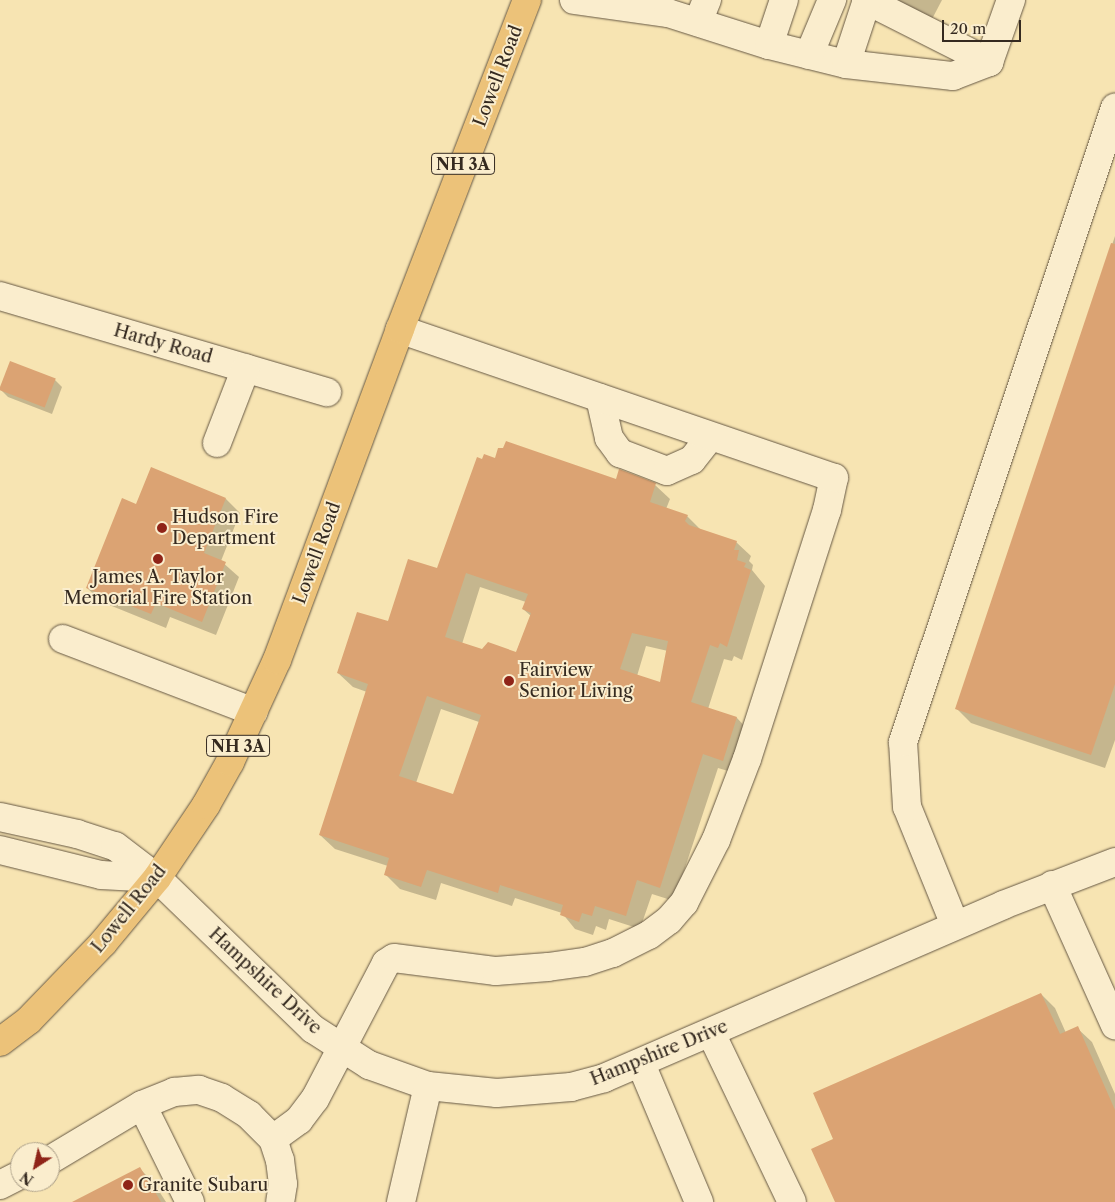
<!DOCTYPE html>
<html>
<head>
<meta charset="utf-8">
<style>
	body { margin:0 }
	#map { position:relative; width:1115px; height:1202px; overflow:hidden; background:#f7e4b2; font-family:"Libre Caslon Text",serif }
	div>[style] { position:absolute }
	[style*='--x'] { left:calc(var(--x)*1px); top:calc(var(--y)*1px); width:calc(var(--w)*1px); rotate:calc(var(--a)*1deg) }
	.shadow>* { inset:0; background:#0003 }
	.building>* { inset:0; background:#dba373; transform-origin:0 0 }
	.roads { filter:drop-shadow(0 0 1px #665844) drop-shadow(0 0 1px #665844) }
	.minor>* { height:28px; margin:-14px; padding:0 14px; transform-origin:14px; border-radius:14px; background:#faedcd }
	.major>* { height:28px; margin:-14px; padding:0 14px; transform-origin:14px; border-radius:14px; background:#ecc279 }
	.dots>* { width:14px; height:14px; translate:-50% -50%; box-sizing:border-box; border:2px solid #faedcd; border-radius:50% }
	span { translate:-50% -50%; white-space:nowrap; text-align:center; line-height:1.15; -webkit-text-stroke:4px #faedcd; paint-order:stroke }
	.shield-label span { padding:1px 4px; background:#faedcd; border:1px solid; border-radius:4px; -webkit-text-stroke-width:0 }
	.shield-label { font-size:16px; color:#352a20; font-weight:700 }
	.street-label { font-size:18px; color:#352a20 }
	.poi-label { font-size:18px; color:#352a20 }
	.left { translate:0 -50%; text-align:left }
	.north { position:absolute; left:10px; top:1142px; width:50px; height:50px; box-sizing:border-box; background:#faedcd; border:1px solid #ab9f88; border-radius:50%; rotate:215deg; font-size:14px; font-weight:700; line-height:20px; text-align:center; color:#352a20 }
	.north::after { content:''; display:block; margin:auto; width:18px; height:22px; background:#8f2418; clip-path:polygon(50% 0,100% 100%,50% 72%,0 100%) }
	.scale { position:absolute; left:942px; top:20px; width:79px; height:22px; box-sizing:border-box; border:2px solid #352a20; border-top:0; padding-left:6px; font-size:15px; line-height:18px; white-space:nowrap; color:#352a20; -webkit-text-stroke:4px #faedcd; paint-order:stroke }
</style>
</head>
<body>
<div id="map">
	<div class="shadow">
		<i style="clip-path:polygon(894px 0,942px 0,931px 21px)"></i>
		<i style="clip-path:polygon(1115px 236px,1115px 740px,1105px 768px,971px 723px,957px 709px)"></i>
		<i style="clip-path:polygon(55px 380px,62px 387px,52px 414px,8px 397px,1px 390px)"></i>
		<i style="clip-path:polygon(evenodd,496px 459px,617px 481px,655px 485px,670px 499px,666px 509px,687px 516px,702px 531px,736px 542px,751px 556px,749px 561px,753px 565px,752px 570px,765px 586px,742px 660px,734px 656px,732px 661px,724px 659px,708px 709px,737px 718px,751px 733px,738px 774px,718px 768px,674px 901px,652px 894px,640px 929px,609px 919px,606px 930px,596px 926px,593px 935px,575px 929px,562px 913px,515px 898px,512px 906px,441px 883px,436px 900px,400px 889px,385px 874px,388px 866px,335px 849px,320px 835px,367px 692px,353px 687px,338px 673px,438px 570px,483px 460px,496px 459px,480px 587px,526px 602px,523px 609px,531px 616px,516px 653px,482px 651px,462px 644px,480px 587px,496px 459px,646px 646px,668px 651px,661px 684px,637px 676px,646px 646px,496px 459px,441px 709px,479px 722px,454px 796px,416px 783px,441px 709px)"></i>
		<i style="clip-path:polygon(226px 499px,240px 513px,221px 561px,239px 577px,216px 635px,170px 617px,166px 628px,102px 602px,87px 588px,137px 505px)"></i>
		<i style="clip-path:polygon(1041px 994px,1055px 1008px,1066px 1033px,1077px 1028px,1092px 1042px,1115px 1094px,1115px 1202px,836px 1202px,835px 1140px)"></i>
		<i style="clip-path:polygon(140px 1169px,154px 1183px,166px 1202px,75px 1202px)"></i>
	</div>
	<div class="building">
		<i style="clip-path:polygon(1111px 243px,1115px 244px,1115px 684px,1091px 755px,955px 709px)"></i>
		<i style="left:10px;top:361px;width:49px;height:31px;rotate:21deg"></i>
		<i style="clip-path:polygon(evenodd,506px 441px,616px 479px,619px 469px,656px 483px,650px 502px,688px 515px,685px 521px,689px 525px,737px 541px,734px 550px,739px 550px,737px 560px,746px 563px,744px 567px,751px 570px,727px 647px,720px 643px,718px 648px,710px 645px,691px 702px,737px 717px,723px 761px,703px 754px,660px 888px,637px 880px,626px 916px,595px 906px,592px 916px,582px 913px,579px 922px,560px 915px,563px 905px,500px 885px,498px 893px,427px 870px,421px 887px,384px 875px,389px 858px,319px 835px,368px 684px,337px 673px,357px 612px,388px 621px,408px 559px,437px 568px,477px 457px,482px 459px,484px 454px,495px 458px,498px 448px,503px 448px,506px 441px,466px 573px,528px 594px,522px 609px,531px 613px,516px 652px,488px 642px,482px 649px,445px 637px,466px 573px,506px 441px,632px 633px,668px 641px,660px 682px,620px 669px,632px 633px,506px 441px,427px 696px,481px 715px,453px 794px,399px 776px,427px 696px)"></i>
		<i style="clip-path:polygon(151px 467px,226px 498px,204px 553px,226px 562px,202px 622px,156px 603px,151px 614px,86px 588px,122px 498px,136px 504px)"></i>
		<i style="clip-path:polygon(1041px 993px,1060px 1034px,1078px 1026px,1115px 1110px,1115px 1202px,835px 1202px,811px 1149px,833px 1139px,813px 1093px)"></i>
		<i style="clip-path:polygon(140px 1167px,161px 1202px,72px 1202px)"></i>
	</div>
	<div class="roads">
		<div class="minor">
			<i style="--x:574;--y:0;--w:95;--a:7.9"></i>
			<i style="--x:668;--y:13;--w:106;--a:17.6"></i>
			<i style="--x:769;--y:45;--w:79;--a:13.9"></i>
			<i style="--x:846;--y:64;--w:108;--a:6.4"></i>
			<i style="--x:953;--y:76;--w:39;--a:-21"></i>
			<i style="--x:989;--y:62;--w:66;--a:-70.5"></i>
			<i style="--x:866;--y:0;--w:138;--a:26.8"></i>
			<i style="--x:698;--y:22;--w:24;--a:-68"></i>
			<i style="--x:769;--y:45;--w:47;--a:-71.6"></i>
			<i style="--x:809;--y:55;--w:60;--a:-67.3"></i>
			<i style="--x:846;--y:64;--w:67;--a:-71.8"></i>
			<i style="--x:0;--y:296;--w:341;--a:16.4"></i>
			<i style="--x:600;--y:398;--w:41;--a:77.3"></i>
			<i style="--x:609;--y:438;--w:19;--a:54"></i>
			<i style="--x:620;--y:453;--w:50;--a:21"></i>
			<i style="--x:667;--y:471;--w:27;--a:-24"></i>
			<i style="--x:692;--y:460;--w:29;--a:-52"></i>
			<i style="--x:217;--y:443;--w:80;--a:-68.9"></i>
			<i style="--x:63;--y:639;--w:204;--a:20.9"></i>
			<i style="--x:0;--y:817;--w:79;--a:12.4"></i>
			<i style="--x:77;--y:834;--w:40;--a:18"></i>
			<i style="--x:115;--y:846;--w:53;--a:37.3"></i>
			<i style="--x:157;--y:878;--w:217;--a:44.1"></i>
			<i style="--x:313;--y:1029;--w:67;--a:32.7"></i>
			<i style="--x:369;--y:1065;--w:63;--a:19.6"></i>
			<i style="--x:428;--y:1086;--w:69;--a:5.8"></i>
			<i style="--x:497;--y:1093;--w:74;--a:-4.6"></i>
			<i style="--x:571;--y:1087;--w:34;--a:-15"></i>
			<i style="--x:604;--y:1078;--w:435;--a:-23.4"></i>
			<i style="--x:1003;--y:905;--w:120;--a:-21"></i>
			<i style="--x:0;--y:850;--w:104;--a:13.9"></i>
			<i style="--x:101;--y:875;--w:56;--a:3.1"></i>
			<i style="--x:1052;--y:885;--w:154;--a:65.8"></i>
			<i style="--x:955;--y:925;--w:127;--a:-112.1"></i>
			<i style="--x:907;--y:807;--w:65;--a:-93.5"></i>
			<i style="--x:903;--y:742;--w:669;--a:-71.51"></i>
			<i style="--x:711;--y:1033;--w:187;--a:64.4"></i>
			<i style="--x:641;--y:1064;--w:150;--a:67.2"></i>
			<i style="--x:273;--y:1139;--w:32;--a:-36"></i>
			<i style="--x:299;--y:1120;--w:26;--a:-53"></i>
			<i style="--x:315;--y:1099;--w:153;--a:-62.4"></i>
			<i style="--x:386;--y:963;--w:9;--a:-32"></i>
			<i style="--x:394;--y:958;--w:103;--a:7.3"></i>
			<i style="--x:496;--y:971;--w:52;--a:-4.4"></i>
			<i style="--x:548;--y:967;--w:37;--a:-8"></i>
			<i style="--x:585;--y:962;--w:29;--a:-18"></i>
			<i style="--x:613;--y:953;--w:40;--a:-26.6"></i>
			<i style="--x:649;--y:935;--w:25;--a:-37"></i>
			<i style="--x:669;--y:920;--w:23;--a:-49"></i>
			<i style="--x:684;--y:903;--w:71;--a:-63.1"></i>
			<i style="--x:716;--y:840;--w:87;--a:-69.1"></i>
			<i style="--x:747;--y:759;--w:262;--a:-72.2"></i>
			<i style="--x:827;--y:510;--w:33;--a:-78"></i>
			<i style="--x:834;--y:478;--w:459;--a:-161.1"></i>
			<i style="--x:50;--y:1160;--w:107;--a:-30.9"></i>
			<i style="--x:0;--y:1185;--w:22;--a:-27"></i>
			<i style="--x:190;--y:1202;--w:108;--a:-116.3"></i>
			<i style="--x:142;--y:1105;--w:35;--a:-22"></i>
			<i style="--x:174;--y:1092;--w:25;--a:-5"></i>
			<i style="--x:199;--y:1090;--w:24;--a:19"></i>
			<i style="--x:222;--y:1098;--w:32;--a:32"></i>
			<i style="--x:249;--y:1115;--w:34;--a:45"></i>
			<i style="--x:273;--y:1139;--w:22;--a:72"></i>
			<i style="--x:280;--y:1160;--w:24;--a:83"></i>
			<i style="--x:283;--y:1184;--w:18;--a:99"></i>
			<i style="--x:401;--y:1202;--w:119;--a:-76.9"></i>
		</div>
		<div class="major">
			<i style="--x:0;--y:1042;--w:36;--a:-37"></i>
			<i style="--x:29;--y:1020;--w:107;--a:-46.1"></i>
			<i style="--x:103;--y:943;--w:85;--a:-50.3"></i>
			<i style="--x:157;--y:878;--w:88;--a:-56.1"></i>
			<i style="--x:206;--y:805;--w:49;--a:-60.8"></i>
			<i style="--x:230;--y:762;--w:112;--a:-65.3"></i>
			<i style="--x:277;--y:660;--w:353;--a:-69.6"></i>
			<i style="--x:400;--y:329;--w:353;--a:-68.9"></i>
		</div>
	</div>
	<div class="dots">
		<i style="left:162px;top:528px;background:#8f2418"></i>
		<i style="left:158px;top:559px;background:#8f2418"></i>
		<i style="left:509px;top:681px;background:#8f2418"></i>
		<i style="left:128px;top:1185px;background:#8f2418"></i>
	</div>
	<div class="shield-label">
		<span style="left:463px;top:164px">NH 3A</span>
		<span style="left:238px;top:746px">NH 3A</span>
	</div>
	<div class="street-label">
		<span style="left:498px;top:76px;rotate:-69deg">Lowell Road</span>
		<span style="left:163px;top:344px;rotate:16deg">Hardy Road</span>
		<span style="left:317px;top:553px;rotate:-70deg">Lowell Road</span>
		<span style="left:129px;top:909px;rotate:-51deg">Lowell Road</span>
		<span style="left:265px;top:981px;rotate:43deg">Hampshire Drive</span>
		<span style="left:659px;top:1053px;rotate:-22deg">Hampshire Drive</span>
	</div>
	<div class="poi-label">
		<span class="left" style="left:172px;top:528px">Hudson Fire<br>Department</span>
		<span style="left:158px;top:588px">James A. Taylor<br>Memorial Fire Station</span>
		<span class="left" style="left:519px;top:681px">Fairview<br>Senior Living</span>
		<span class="left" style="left:138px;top:1185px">Granite Subaru</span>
	</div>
	<div class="north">N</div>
	<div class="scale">20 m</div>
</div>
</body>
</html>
